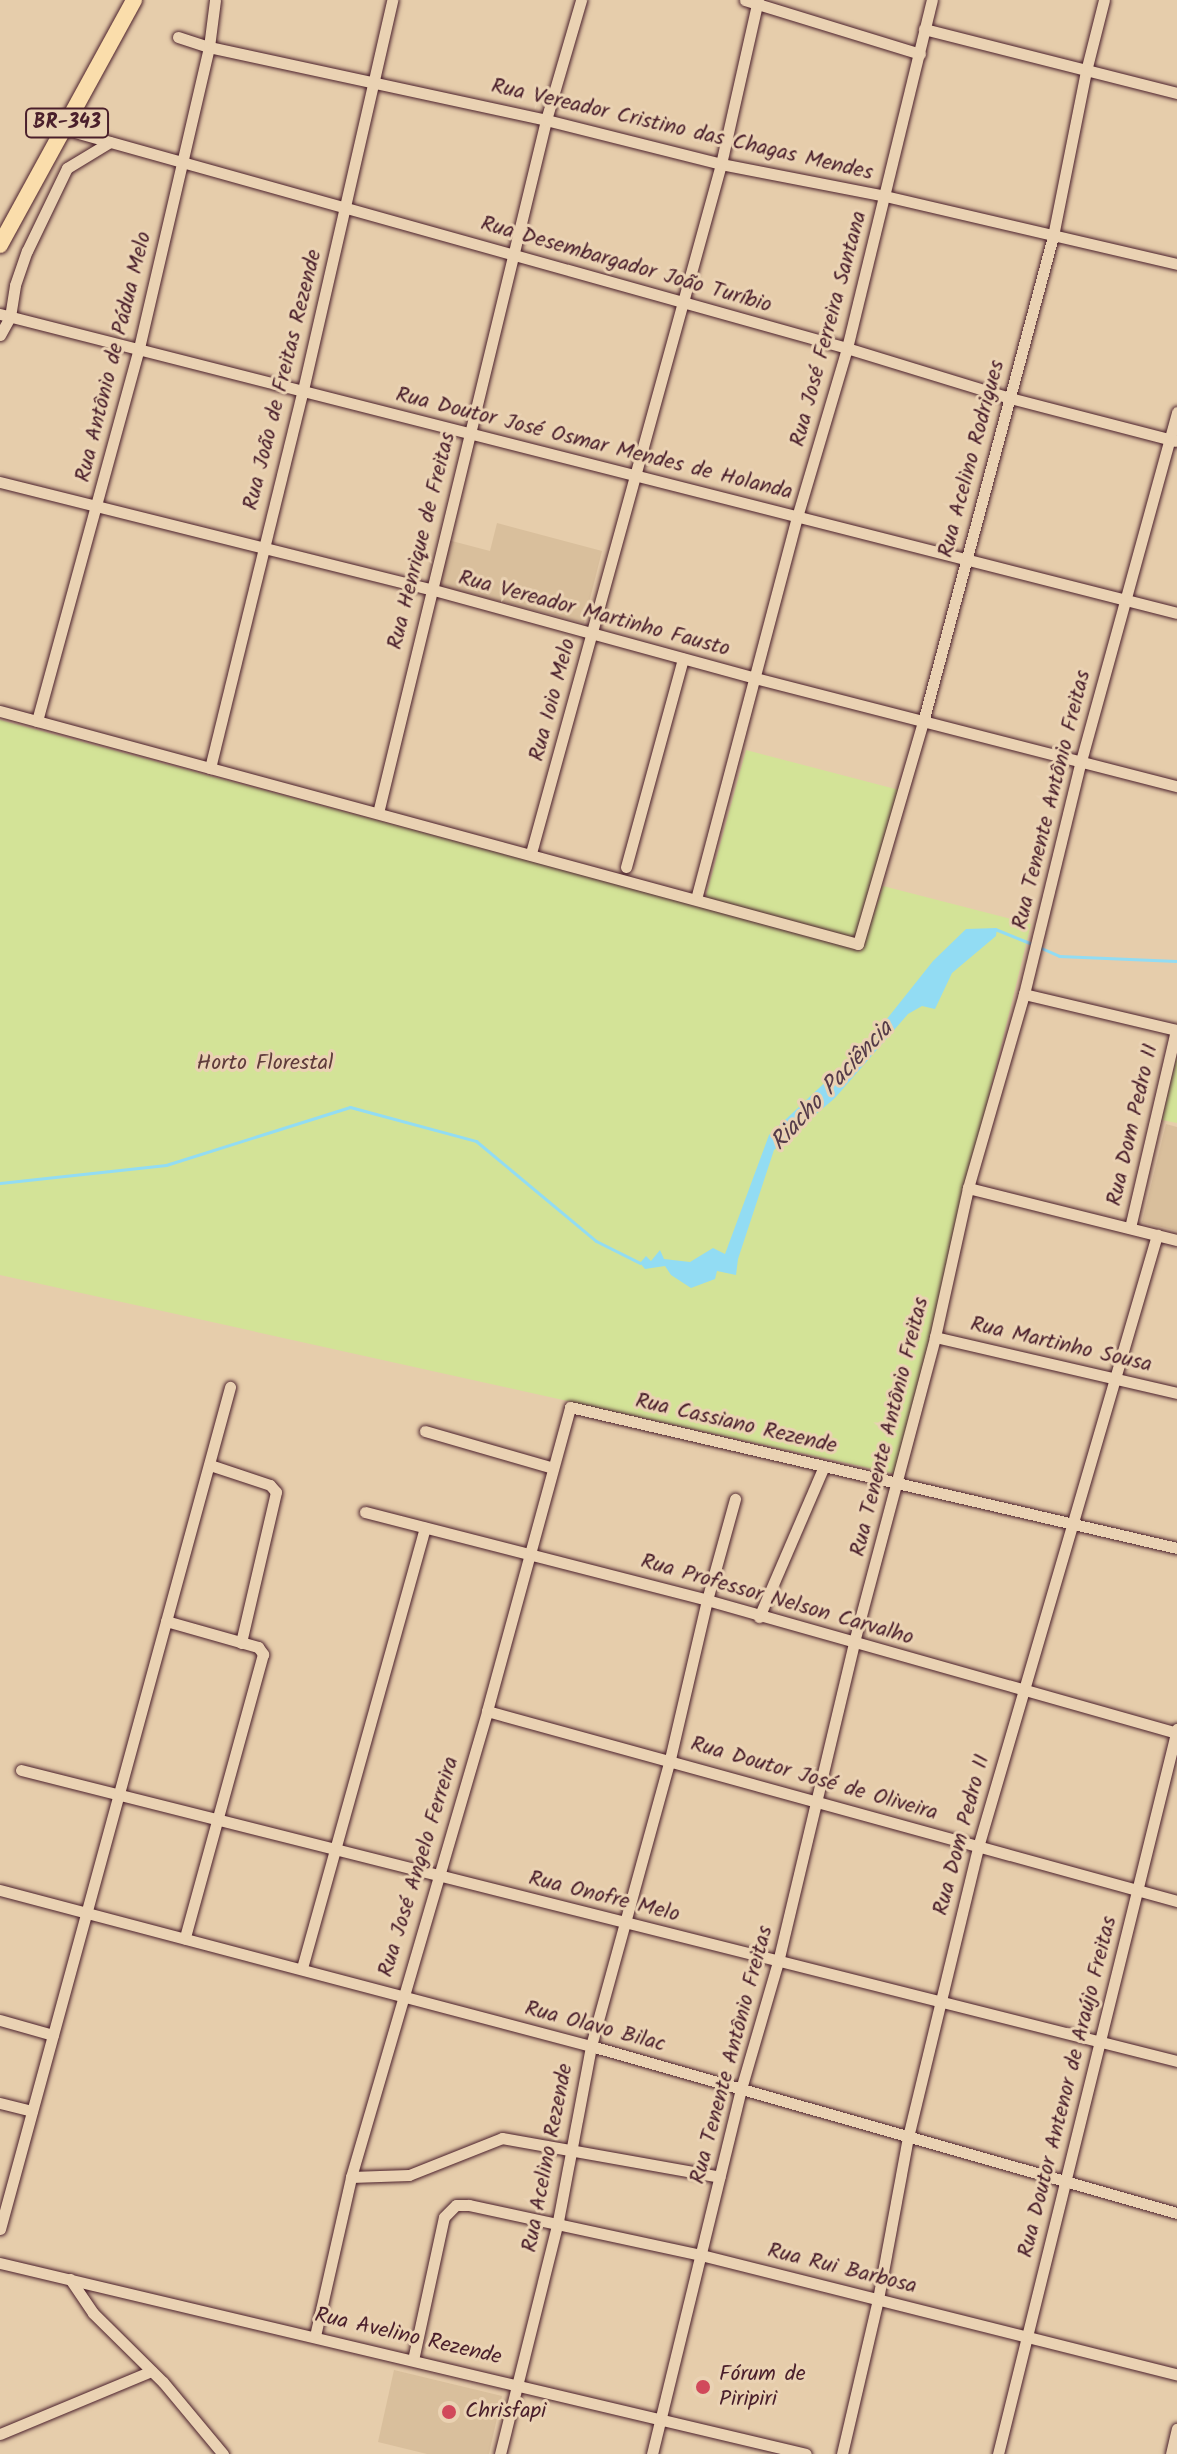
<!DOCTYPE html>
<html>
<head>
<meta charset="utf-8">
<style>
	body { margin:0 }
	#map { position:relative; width:1177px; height:2454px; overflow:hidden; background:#e6cdab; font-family:Kalam,sans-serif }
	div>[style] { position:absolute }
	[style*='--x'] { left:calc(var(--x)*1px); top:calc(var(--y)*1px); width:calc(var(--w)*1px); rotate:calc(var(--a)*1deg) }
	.built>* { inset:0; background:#d9bf9c }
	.green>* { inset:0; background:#d3e397 }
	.water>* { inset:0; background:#92dcf3 }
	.stream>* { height:3px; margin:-1.5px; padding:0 1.5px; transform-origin:1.5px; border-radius:1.5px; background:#92dcf3 }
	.roads { filter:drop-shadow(0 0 2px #4a1f2b) drop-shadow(0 0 2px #4a1f2b) }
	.minor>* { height:11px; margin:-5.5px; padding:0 5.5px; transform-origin:5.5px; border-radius:5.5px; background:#ead2b3 }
	.highway>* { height:16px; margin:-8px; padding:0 8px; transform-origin:8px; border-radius:8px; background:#faddab }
	.dots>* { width:22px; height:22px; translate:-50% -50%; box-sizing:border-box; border:4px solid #ead2b3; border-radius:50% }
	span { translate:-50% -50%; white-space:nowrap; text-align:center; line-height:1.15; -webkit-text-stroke:6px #ead2b3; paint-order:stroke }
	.shield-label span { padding:2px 6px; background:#ead2b3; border:2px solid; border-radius:6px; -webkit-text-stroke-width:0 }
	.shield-label { font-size:20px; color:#4a1f2b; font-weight:700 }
	.street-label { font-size:22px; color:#4a1f2b }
	.park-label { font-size:22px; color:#5f3c3b }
	.poi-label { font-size:22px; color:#4a1f2b }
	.left { translate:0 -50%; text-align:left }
	.water-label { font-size:24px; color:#553b49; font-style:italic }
</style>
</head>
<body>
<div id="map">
	<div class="built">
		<i style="clip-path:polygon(497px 523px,602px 551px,584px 623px,436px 585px,448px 540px,490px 551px)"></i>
		<i style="clip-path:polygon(1166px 1124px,1177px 1127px,1177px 1231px,1142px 1222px)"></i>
		<i style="clip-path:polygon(394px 2370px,502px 2396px,489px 2454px,427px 2454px,378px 2442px)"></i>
	</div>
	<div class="green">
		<i style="clip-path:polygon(0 720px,703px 907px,746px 750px,903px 791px,853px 949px,861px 951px,883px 886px,1031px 924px,896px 1474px,0 1275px)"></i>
		<i style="clip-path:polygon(1177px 1055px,1177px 1123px,1162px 1120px)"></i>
	</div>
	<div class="water">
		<i style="clip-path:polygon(997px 928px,996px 936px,952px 973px,935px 1009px,922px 1006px,908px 1014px,835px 1098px,774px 1150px,738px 1259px,736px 1275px,717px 1271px,715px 1279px,691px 1288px,671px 1275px,665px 1266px,645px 1269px,640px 1263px,646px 1256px,651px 1261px,660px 1250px,664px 1259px,690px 1262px,713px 1248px,725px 1254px,769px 1135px,835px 1073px,847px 1069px,933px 961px,966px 929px)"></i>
	</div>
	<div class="stream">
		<i style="--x:995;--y:929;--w:40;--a:22"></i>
		<i style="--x:1039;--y:947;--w:22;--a:24"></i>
		<i style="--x:1059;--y:956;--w:118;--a:2.4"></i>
		<i style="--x:0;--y:1183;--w:167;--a:-6.2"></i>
		<i style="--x:166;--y:1165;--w:193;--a:-17.5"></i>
		<i style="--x:350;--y:1107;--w:131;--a:15.1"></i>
		<i style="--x:476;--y:1141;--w:156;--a:39.8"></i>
		<i style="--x:596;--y:1241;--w:49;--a:26.6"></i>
	</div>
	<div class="roads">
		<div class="minor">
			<i style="--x:745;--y:0;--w:183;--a:17.1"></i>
			<i style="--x:924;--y:29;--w:261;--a:14.2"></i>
			<i style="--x:178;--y:37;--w:33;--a:18"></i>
			<i style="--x:209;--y:47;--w:345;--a:12.2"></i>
			<i style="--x:546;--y:120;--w:180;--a:14.1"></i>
			<i style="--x:721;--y:164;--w:167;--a:11"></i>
			<i style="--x:885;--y:196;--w:300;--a:13.1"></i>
			<i style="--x:64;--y:129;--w:813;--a:15.63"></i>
			<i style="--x:847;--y:348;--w:170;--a:17.1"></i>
			<i style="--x:1010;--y:398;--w:171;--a:14.5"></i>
			<i style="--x:0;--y:314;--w:1214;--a:14.25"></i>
			<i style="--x:0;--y:335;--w:21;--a:-61"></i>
			<i style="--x:10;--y:317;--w:32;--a:-81"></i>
			<i style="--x:15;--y:285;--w:36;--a:-71"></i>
			<i style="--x:27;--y:251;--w:92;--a:-64.3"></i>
			<i style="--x:67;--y:168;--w:50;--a:-31.2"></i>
			<i style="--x:0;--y:482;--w:443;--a:14"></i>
			<i style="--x:430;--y:589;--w:337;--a:15.3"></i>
			<i style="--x:755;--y:678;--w:436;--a:14.4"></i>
			<i style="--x:0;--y:711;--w:889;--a:15.19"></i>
			<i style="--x:858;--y:944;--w:231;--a:-73.7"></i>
			<i style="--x:923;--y:722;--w:503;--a:-75.02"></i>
			<i style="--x:1053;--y:236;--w:168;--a:-78.7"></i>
			<i style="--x:1086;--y:71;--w:73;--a:-75.8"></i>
			<i style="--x:37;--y:721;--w:387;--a:-74.7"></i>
			<i style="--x:139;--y:348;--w:309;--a:-76.9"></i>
			<i style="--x:209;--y:47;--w:47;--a:-82.7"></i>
			<i style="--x:210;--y:768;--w:389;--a:-76.2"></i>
			<i style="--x:303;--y:390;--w:400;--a:-77.1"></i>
			<i style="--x:378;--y:813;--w:713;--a:-76.37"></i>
			<i style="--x:546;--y:120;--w:125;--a:-73.7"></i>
			<i style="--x:531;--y:853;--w:715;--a:-74.58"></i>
			<i style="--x:721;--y:164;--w:168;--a:-77.3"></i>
			<i style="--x:626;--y:867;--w:216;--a:-74.7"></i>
			<i style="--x:696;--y:899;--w:395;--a:-75.2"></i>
			<i style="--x:797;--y:517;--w:176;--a:-73.5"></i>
			<i style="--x:847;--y:348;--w:358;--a:-76.3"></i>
			<i style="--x:1024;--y:994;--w:156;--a:13.3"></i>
			<i style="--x:1176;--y:1030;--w:203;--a:103.1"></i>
			<i style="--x:968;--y:1188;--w:215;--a:14"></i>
			<i style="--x:935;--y:1337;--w:248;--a:13"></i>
			<i style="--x:425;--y:1431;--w:133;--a:16.1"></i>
			<i style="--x:210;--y:1465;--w:63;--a:18.4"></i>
			<i style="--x:270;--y:1485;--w:9;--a:49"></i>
			<i style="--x:276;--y:1492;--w:155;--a:103.1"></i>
			<i style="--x:365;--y:1512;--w:353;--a:14.4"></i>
			<i style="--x:707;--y:1600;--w:488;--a:15.8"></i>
			<i style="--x:759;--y:1617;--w:164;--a:-66.7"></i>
			<i style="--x:166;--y:1621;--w:96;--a:15.8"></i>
			<i style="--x:258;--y:1647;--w:9;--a:54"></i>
			<i style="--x:263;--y:1654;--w:295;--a:105.4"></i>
			<i style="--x:487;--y:1711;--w:716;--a:15.4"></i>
			<i style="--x:21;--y:1770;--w:1192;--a:14.13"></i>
			<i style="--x:0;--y:1890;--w:611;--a:14.79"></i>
			<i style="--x:591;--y:2046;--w:609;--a:15.91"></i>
			<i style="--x:302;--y:1968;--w:457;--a:-74.4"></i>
			<i style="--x:0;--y:2020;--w:55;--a:15.8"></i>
			<i style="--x:0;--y:2103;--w:33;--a:14"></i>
			<i style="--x:351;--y:2177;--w:58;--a:-2"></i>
			<i style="--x:409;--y:2175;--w:100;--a:-21.7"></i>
			<i style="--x:502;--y:2138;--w:221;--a:10.1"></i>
			<i style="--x:0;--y:2229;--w:873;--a:-74.72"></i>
			<i style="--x:0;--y:2263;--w:828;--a:13.33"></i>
			<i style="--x:70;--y:2279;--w:41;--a:55.9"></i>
			<i style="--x:93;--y:2313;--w:98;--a:44.6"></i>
			<i style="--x:163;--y:2382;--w:94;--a:50.2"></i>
			<i style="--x:315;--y:2336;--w:163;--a:-77.2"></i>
			<i style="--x:351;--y:2177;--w:485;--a:-73.7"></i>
			<i style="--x:487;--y:1711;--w:315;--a:-74.7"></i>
			<i style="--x:570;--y:1407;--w:623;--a:13.08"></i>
			<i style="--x:413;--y:2360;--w:146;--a:-77.8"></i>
			<i style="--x:444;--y:2217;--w:17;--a:-45"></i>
			<i style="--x:456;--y:2205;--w:13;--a:0"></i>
			<i style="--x:469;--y:2205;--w:237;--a:12.2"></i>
			<i style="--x:701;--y:2255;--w:491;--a:14.1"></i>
			<i style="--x:0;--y:2434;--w:164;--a:-22.6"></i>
			<i style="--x:500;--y:2454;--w:240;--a:-76"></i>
			<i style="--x:558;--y:2221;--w:178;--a:-79.3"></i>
			<i style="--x:591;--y:2046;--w:298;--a:-74.6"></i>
			<i style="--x:670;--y:1759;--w:163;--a:-76.9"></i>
			<i style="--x:707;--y:1600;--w:105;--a:-74.5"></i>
			<i style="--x:652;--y:2454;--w:376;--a:-76.3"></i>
			<i style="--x:741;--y:2089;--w:132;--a:-73.8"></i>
			<i style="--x:778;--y:1962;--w:329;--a:-76.6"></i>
			<i style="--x:854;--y:1642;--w:316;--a:-75.1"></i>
			<i style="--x:935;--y:1337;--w:153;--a:-77.5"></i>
			<i style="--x:968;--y:1188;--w:202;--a:-73.9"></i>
			<i style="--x:1024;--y:994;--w:240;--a:-76.3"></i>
			<i style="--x:1081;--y:761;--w:362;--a:-74.6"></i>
			<i style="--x:842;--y:2454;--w:159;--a:-76.9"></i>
			<i style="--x:878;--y:2299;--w:165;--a:-79.5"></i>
			<i style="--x:908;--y:2137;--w:298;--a:-76.4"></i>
			<i style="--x:978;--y:1847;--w:638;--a:-73.7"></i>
			<i style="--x:998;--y:2454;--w:747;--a:-76.13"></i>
			<i style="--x:1171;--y:2454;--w:26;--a:-77"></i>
		</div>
		<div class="highway">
			<i style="--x:0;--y:245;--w:279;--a:-61.3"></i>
		</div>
	</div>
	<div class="dots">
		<i style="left:703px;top:2387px;background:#d1495b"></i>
		<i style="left:449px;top:2412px;background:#d1495b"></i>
	</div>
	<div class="shield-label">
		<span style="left:67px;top:123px">BR-343</span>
	</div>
	<div class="street-label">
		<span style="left:682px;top:130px;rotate:13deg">Rua Vereador Cristino das Chagas Mendes</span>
		<span style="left:626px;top:265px;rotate:16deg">Rua Desembargador João Turíbio</span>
		<span style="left:829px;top:329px;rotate:-75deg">Rua José Ferreira Santana</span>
		<span style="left:114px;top:357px;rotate:-76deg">Rua Antônio de Pádua Melo</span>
		<span style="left:283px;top:380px;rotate:-76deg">Rua João de Freitas Rezende</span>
		<span style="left:594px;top:444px;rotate:14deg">Rua Doutor José Osmar Mendes de Holanda</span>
		<span style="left:972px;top:459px;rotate:-75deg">Rua Acelino Rodrigues</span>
		<span style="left:422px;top:541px;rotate:-76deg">Rua Henrique de Freitas</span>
		<span style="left:594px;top:614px;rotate:15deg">Rua Vereador Martinho Fausto</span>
		<span style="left:553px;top:700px;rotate:-75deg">Rua Ioio Melo</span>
		<span style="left:1052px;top:800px;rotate:-76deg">Rua Tenente Antônio Freitas</span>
		<span style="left:1133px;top:1125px;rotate:-77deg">Rua Dom Pedro II</span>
		<span style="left:1061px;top:1345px;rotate:13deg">Rua Martinho Sousa</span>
		<span style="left:736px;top:1424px;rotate:13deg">Rua Cassiano Rezende</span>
		<span style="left:890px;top:1427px;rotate:-76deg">Rua Tenente Antônio Freitas</span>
		<span style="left:777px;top:1600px;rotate:16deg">Rua Professor Nelson Carvalho</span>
		<span style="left:814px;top:1779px;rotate:16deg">Rua Doutor José de Oliveira</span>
		<span style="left:962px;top:1835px;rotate:-75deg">Rua Dom Pedro II</span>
		<span style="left:419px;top:1867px;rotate:-73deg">Rua José Angelo Ferreira</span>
		<span style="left:604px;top:1897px;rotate:14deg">Rua Onofre Melo</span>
		<span style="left:595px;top:2027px;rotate:15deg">Rua Olavo Bilac</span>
		<span style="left:732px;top:2055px;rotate:-75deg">Rua Tenente Antônio Freitas</span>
		<span style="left:1068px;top:2087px;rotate:-76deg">Rua Doutor Antenor de Araújo Freitas</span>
		<span style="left:548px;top:2158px;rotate:-79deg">Rua Acelino Rezende</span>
		<span style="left:842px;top:2269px;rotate:14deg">Rua Rui Barbosa</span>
		<span style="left:408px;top:2337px;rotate:13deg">Rua Avelino Rezende</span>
	</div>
	<div class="park-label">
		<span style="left:265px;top:1064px">Horto Florestal</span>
	</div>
	<div class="poi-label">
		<span class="left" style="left:719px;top:2387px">Fórum de<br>Piripiri</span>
		<span class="left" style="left:465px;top:2412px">Chrisfapi</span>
	</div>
	<div class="water-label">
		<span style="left:832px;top:1086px;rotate:-47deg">Riacho Paciência</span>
	</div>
</div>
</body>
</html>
